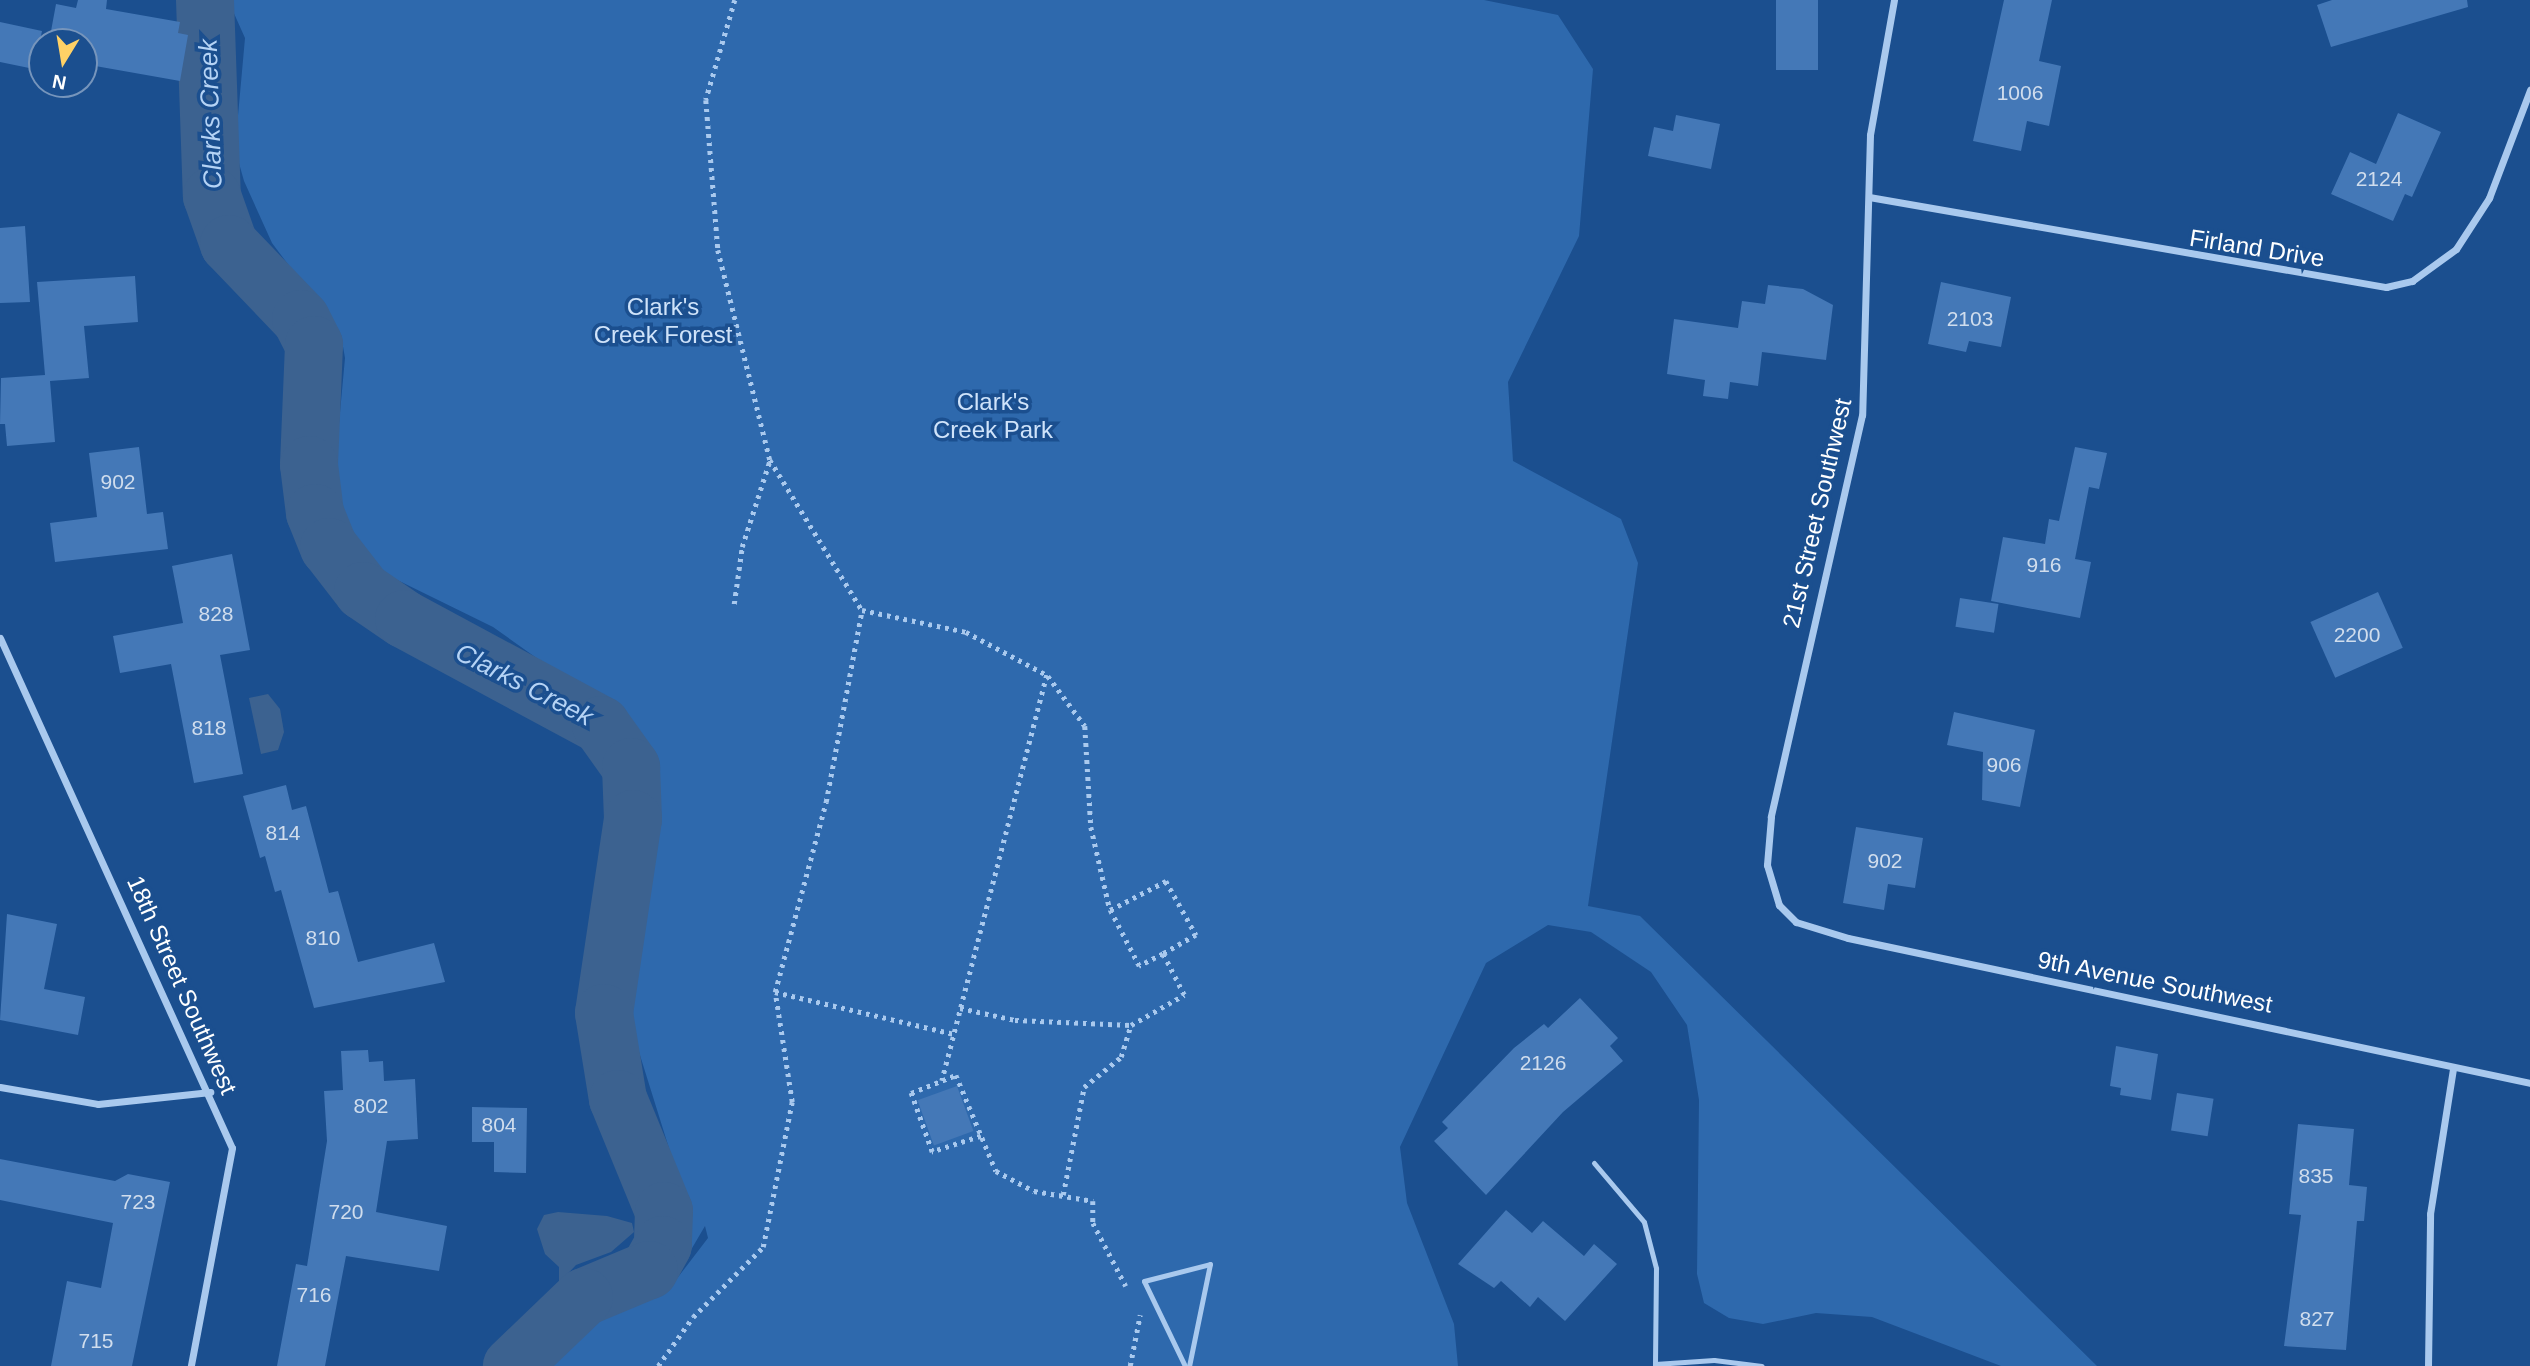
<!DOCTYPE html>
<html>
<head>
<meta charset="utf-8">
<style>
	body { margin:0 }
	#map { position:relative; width:2530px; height:1366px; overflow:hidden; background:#1b4f8f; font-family:Helvetica,sans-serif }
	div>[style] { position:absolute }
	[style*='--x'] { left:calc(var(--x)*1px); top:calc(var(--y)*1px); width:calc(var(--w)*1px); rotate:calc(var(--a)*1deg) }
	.green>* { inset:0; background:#2e69ad }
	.water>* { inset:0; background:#3c6290 }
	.river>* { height:58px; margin:-29px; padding:0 29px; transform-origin:29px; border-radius:29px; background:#3c6290 }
	.building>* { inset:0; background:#4478b7; transform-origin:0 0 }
	.path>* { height:4.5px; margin-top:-2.25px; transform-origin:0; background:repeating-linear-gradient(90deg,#a9c9ee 0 3.5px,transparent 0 8.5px) }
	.lane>* { height:5px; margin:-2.5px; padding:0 2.5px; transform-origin:2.5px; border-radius:2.5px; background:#a9c9ee }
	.street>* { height:7px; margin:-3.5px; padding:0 3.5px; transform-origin:3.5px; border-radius:3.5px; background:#a9c9ee }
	span { translate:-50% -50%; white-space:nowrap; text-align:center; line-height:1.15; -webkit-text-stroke:7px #1b4f8f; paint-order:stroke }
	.number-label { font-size:21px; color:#d0dded }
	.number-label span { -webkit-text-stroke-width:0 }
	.street-label { font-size:24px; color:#fff }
	.park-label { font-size:24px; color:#cfe3fa }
	.water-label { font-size:26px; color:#b5d3f5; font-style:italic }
	.north { position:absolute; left:28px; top:28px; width:70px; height:70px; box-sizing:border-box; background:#1b4f8f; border:2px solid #7695bc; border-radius:50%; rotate:191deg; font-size:19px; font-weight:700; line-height:28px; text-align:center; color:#fff }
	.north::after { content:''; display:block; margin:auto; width:24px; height:32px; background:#ffd166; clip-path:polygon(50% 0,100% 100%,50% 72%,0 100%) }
</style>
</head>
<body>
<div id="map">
	<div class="green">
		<i style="clip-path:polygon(evenodd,228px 0,1484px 0,1558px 15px,1593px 69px,1579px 236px,1508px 382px,1513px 461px,1621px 519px,1638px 563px,1588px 906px,1640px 916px,2097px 1366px,2001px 1366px,1872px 1317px,1816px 1313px,1763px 1324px,1729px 1318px,1704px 1303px,1697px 1274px,1699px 1100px,1687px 1025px,1651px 972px,1591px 932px,1548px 925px,1486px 963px,1400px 1147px,1407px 1203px,1454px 1324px,1458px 1366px,530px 1366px,586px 1311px,662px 1281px,685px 1249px,678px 1177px,624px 1004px,651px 803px,644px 758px,618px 717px,600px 703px,493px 627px,383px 573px,356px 549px,340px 513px,335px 467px,345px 358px,341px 335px,272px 243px,244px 181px,235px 149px,245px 38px,228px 0,705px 1226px,708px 1238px,672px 1285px,671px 1284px,705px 1226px)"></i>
	</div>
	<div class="water">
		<i style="clip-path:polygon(268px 694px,280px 709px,284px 732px,278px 750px,261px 754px,249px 698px)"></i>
		<i style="clip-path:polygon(558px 1212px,607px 1216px,632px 1223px,634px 1232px,611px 1252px,576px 1265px,559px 1283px,559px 1267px,545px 1254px,537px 1229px,544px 1215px)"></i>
	</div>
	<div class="river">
		<i style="--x:205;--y:0;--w:196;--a:88"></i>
		<i style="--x:212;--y:196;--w:51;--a:70.5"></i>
		<i style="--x:229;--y:244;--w:104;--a:46.2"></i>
		<i style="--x:301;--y:319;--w:29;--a:63"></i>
		<i style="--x:314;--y:345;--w:120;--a:92.4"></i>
		<i style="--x:309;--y:465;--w:48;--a:82.9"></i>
		<i style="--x:315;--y:513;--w:37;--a:68"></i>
		<i style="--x:329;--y:547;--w:56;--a:52.3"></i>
		<i style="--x:363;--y:591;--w:50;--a:34.3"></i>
		<i style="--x:404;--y:619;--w:224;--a:28.3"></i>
		<i style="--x:601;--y:725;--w:52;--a:54.5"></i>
		<i style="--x:631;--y:767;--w:52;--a:87.8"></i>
		<i style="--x:633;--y:819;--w:196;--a:98.5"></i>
		<i style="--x:604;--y:1013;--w:87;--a:80.8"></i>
		<i style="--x:618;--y:1099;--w:121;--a:67.7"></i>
		<i style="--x:664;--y:1211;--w:34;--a:92"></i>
		<i style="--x:663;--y:1245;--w:29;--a:119"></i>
		<i style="--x:649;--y:1270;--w:70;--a:157.4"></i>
		<i style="--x:584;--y:1297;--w:100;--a:136.2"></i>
	</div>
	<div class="building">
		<i style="clip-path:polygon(78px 0,107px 0,106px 9px,180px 22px,178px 33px,188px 35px,180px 81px,84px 64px,84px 42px,49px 42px,56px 4px,76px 8px)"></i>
		<i style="left:1776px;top:0;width:42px;height:70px"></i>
		<i style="clip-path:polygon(2004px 0,2052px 0,2039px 61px,2061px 66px,2049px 126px,2027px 121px,2021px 151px,1973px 141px)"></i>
		<i style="clip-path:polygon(2332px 0,2467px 0,2468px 7px,2331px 47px,2317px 5px)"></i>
		<i style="clip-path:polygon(0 22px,42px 31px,34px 69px,0 62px)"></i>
		<i style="clip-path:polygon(2398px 113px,2441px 132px,2412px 197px,2405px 194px,2393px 221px,2331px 194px,2350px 152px,2376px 164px)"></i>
		<i style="clip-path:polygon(1676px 115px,1720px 124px,1711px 169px,1648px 156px,1654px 127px,1673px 131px)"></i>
		<i style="clip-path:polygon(25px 226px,30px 302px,0 303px,0 228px)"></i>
		<i style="clip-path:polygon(135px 276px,138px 322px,84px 326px,89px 378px,50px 381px,55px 442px,7px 446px,5px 424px,0 424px,1px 378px,45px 375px,37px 282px)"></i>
		<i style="clip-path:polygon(1941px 282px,2011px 297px,2001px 347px,1969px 341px,1966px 352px,1928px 344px)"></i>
		<i style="clip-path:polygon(1768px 285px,1803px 289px,1833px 305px,1826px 360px,1762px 352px,1758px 386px,1730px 382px,1728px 399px,1703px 396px,1705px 380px,1667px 374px,1674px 319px,1738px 328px,1742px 301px,1765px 304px)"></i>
		<i style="clip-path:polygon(139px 447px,147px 514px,163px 512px,168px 549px,55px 562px,50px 523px,97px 517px,89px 453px)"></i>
		<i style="clip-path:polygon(2075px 447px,2107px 453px,2099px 489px,2089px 487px,2075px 559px,2091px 562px,2080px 618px,1991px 601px,2003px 537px,2045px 544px,2049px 519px,2059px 521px)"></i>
		<i style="clip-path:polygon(232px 554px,250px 650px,220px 655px,243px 774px,194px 783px,171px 664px,120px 673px,113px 636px,183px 623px,172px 566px)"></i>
		<i style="left:2378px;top:592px;width:61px;height:74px;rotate:66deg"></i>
		<i style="left:1960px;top:598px;width:39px;height:29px;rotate:9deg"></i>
		<i style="clip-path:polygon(1954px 712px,2035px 730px,2020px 807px,1982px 800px,1983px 752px,1947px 745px)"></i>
		<i style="clip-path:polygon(286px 785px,292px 810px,306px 806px,329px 893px,338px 891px,358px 962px,434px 943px,445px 982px,314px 1008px,281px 890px,275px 892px,265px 856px,260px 858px,243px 796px)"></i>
		<i style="clip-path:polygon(1856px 827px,1923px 838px,1915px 888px,1888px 884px,1884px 910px,1843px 903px)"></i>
		<i style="clip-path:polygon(7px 914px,57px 924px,44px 989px,85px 997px,78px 1035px,0 1020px)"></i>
		<i style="clip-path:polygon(1580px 998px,1618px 1038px,1610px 1046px,1623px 1061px,1563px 1112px,1486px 1195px,1434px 1141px,1448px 1128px,1442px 1122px,1514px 1048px,1544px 1024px,1548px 1028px)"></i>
		<i style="clip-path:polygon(2116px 1046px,2158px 1054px,2151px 1100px,2120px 1095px,2121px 1088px,2110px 1086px)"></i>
		<i style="clip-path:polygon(368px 1050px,369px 1062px,383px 1061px,384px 1081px,415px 1079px,418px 1139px,387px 1141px,376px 1212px,447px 1226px,439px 1271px,346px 1256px,325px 1366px,277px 1366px,296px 1264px,307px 1266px,327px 1141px,324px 1091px,343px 1090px,341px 1051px)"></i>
		<i style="left:957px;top:1086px;width:48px;height:42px;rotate:70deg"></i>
		<i style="left:2177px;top:1093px;width:37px;height:38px;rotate:9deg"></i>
		<i style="clip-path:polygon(472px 1107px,527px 1108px,526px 1173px,494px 1172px,494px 1142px,472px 1142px)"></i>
		<i style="clip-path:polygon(2298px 1124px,2354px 1129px,2349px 1185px,2367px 1187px,2364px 1221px,2357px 1221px,2346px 1350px,2284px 1346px,2301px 1215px,2289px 1214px)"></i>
		<i style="clip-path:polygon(0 1159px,115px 1181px,128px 1174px,170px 1182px,132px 1366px,51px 1366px,67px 1281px,101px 1288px,113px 1223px,0 1200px)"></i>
		<i style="clip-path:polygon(1506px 1210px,1532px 1233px,1543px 1221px,1584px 1256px,1594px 1244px,1617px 1264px,1565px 1321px,1538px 1297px,1530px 1307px,1501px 1281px,1494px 1288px,1458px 1264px)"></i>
	</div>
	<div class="path">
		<i style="--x:735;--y:0;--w:104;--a:106.2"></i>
		<i style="--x:706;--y:100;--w:150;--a:85.4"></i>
		<i style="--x:718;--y:250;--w:216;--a:76.1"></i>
		<i style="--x:770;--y:460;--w:176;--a:58.5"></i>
		<i style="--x:734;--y:604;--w:58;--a:-82"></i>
		<i style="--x:742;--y:547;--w:91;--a:-72.2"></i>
		<i style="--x:1048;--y:676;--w:62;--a:53.5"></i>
		<i style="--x:1085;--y:726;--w:101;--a:86.6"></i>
		<i style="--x:1091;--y:827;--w:85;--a:77.1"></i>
		<i style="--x:775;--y:992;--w:184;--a:13.2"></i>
		<i style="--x:960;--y:1008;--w:56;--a:12.3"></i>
		<i style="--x:1015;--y:1020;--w:116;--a:2.5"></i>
		<i style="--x:1131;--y:1025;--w:61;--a:-29.5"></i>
		<i style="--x:1184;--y:995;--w:46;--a:-117.1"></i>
		<i style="--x:1163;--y:954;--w:27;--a:153"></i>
		<i style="--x:1139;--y:966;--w:63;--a:-117.4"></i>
		<i style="--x:1110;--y:910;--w:63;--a:-27.4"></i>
		<i style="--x:1166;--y:881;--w:62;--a:60.9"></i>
		<i style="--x:1196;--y:935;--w:38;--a:150"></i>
		<i style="--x:981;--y:1136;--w:52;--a:161.9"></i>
		<i style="--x:932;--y:1152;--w:63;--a:-109.6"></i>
		<i style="--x:911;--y:1093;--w:48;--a:-21.8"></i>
		<i style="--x:956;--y:1075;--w:104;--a:67.4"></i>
		<i style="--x:996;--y:1171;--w:43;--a:27.8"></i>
		<i style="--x:1034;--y:1191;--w:60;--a:9.6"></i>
		<i style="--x:1093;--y:1201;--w:22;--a:90"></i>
		<i style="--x:1093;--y:1223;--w:71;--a:62.4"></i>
		<i style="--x:1063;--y:1195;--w:110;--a:-79"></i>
		<i style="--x:1084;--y:1087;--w:48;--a:-39"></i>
		<i style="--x:1121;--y:1057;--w:34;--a:-73"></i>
		<i style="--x:658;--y:1366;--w:60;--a:-54.5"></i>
		<i style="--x:693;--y:1317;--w:99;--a:-45"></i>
		<i style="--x:763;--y:1247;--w:148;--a:-78.7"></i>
		<i style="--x:792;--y:1102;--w:111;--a:-98.8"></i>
		<i style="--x:775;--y:992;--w:197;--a:-75"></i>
		<i style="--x:826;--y:802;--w:195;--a:-79.4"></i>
		<i style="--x:862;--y:610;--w:106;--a:11.9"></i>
		<i style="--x:966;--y:632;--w:92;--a:28"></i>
		<i style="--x:1047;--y:675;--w:419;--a:104.5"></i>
		<i style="--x:1130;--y:1366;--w:52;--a:-78.9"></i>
	</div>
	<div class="lane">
		<i style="--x:1594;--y:1163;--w:77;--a:49.7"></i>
		<i style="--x:1644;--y:1222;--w:48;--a:75.4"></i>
		<i style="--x:1656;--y:1268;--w:98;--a:90.6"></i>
		<i style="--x:1655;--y:1364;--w:59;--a:-3.9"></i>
		<i style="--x:1714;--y:1360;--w:48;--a:7.1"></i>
		<i style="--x:1185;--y:1366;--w:94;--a:-115.8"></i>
		<i style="--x:1144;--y:1281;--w:68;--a:-14.4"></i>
		<i style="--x:1210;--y:1264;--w:104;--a:101.6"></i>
	</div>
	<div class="street">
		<i style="--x:1894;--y:0;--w:137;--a:100.1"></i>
		<i style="--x:1870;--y:135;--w:280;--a:91.6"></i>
		<i style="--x:1862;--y:415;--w:412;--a:102.8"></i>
		<i style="--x:1771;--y:817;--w:48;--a:94.8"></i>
		<i style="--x:1767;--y:865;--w:42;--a:73.3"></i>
		<i style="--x:1779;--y:905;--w:24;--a:45"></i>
		<i style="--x:1796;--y:922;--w:54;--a:17.1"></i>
		<i style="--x:1848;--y:938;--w:697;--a:12"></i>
		<i style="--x:1869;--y:197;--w:525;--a:9.88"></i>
		<i style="--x:2386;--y:287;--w:27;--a:-13"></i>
		<i style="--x:2412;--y:281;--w:54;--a:-36"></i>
		<i style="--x:2456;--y:249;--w:61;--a:-57.1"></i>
		<i style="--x:2489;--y:198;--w:116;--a:-69.2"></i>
		<i style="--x:0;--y:638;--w:560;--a:65.54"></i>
		<i style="--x:232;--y:1148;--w:222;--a:100.7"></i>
		<i style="--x:0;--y:1087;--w:99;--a:9.8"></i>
		<i style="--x:98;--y:1104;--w:113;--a:-6.1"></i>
		<i style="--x:2428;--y:1366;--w:152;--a:-89.2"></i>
		<i style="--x:2430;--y:1214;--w:148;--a:-81"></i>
	</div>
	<div class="number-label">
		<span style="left:2020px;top:93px">1006</span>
		<span style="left:2379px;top:179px">2124</span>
		<span style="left:1970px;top:319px">2103</span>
		<span style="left:118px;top:482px">902</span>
		<span style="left:2044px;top:565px">916</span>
		<span style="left:216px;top:614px">828</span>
		<span style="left:2357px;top:635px">2200</span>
		<span style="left:209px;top:728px">818</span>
		<span style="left:2004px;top:765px">906</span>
		<span style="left:283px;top:833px">814</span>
		<span style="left:1885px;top:861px">902</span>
		<span style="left:323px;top:938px">810</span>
		<span style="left:1543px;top:1063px">2126</span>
		<span style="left:371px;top:1106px">802</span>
		<span style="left:499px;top:1125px">804</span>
		<span style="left:2316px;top:1176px">835</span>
		<span style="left:138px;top:1202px">723</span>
		<span style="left:346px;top:1212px">720</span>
		<span style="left:314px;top:1295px">716</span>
		<span style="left:2317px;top:1319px">827</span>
		<span style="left:96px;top:1341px">715</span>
	</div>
	<div class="street-label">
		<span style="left:2257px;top:248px;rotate:9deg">Firland Drive</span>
		<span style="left:1817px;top:513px;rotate:-77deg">21st Street Southwest</span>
		<span style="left:2155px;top:982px;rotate:11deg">9th Avenue Southwest</span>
		<span style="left:182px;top:985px;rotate:66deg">18th Street Southwest</span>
	</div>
	<div class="park-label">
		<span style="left:663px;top:321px">Clark's<br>Creek Forest</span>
		<span style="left:993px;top:416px">Clark's<br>Creek Park</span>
	</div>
	<div class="water-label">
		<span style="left:211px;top:114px;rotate:-92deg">Clarks Creek</span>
		<span style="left:524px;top:685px;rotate:27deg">Clarks Creek</span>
	</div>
	<div class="north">N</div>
</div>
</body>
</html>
